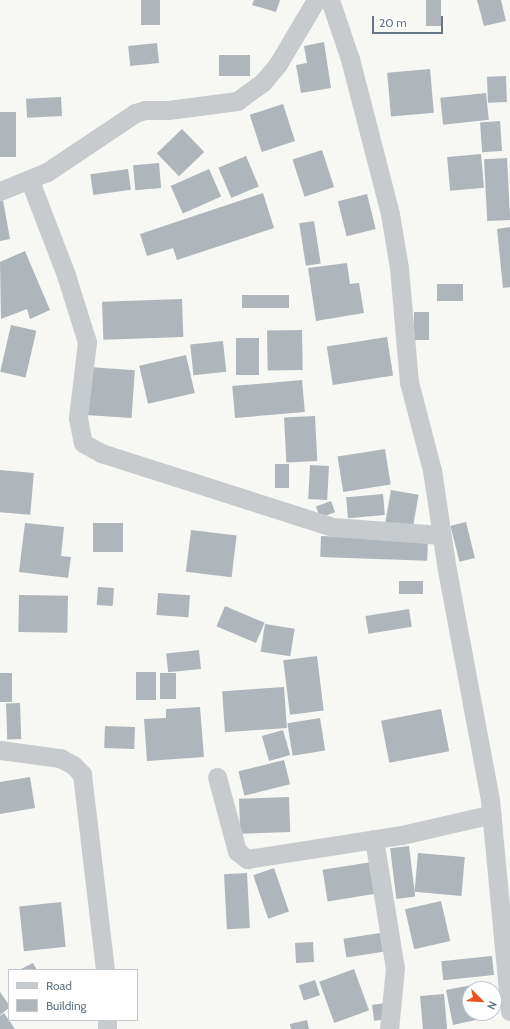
<!DOCTYPE html>
<html>
<head>
<meta charset="utf-8">
<style>
	body { margin:0 }
	#map { position:relative; width:510px; height:1029px; overflow:hidden; background:#f7f7f4; font-family:Cabin,sans-serif }
	div>[style] { position:absolute }
	[style*='--x'] { left:calc(var(--x)*1px); top:calc(var(--y)*1px); width:calc(var(--w)*1px); rotate:calc(var(--a)*1deg) }
	.building>* { inset:0; background:#aeb6bb; transform-origin:0 0 }
	.street>* { height:19px; margin:-9.5px; padding:0 9.5px; transform-origin:9.5px; border-radius:9.5px; background:#c7cbce }
	span { translate:-50% -50%; white-space:nowrap; text-align:center; line-height:1.15; -webkit-text-stroke:4px #fff; paint-order:stroke }
	.legend { position:absolute; left:8px; top:969px; width:130px; height:52px; box-sizing:border-box; background:#fff; border:1px solid #c1c9cf; margin:0; padding:5px 7px; list-style:none; font-size:12px; color:#657787 }
	.legend li { display:flex; align-items:center; gap:8px; height:20px }
	.legend b { width:20px; border:1px solid #c1c9cf }
	.north { position:absolute; left:462px; top:981px; width:40px; height:40px; box-sizing:border-box; background:#fff; border:1px solid #c1c9cf; border-radius:50%; rotate:114deg; font-size:11px; font-weight:700; line-height:16px; text-align:center; color:#657787 }
	.north::after { content:''; display:block; margin:auto; width:14px; height:18px; background:#ed511f; clip-path:polygon(50% 0,100% 100%,50% 72%,0 100%) }
	.scale { position:absolute; left:372px; top:16px; width:71px; height:18px; box-sizing:border-box; border:2px solid #657787; border-top:0; padding-left:5px; font-size:12px; line-height:14px; white-space:nowrap; color:#657787; -webkit-text-stroke:3px #fff; paint-order:stroke }
</style>
</head>
<body>
<div id="map">
	<div class="building">
		<i style="left:141px;top:0;width:19px;height:25px"></i>
		<i style="clip-path:polygon(254px 0,280px 0,276px 12px,252px 5px)"></i>
		<i style="left:426px;top:0;width:15px;height:26px"></i>
		<i style="clip-path:polygon(477px 0,501px 0,506px 21px,484px 26px)"></i>
		<i style="clip-path:polygon(324px 42px,331px 88px,301px 93px,296px 65px,307px 63px,304px 46px)"></i>
		<i style="left:157px;top:43px;width:20px;height:29px;rotate:84deg"></i>
		<i style="left:219px;top:55px;width:31px;height:21px"></i>
		<i style="left:430px;top:69px;width:44px;height:43px;rotate:85deg"></i>
		<i style="left:506px;top:76px;width:26px;height:19px;rotate:88deg"></i>
		<i style="left:486px;top:93px;width:27px;height:46px;rotate:84deg"></i>
		<i style="left:61px;top:97px;width:19px;height:35px;rotate:87deg"></i>
		<i style="left:283px;top:104px;width:39px;height:35px;rotate:72deg"></i>
		<i style="left:0;top:112px;width:16px;height:45px"></i>
		<i style="left:500px;top:121px;width:30px;height:20px;rotate:86deg"></i>
		<i style="left:182px;top:129px;width:32px;height:35px;rotate:46deg"></i>
		<i style="left:322px;top:150px;width:39px;height:31px;rotate:72deg"></i>
		<i style="left:481px;top:154px;width:34px;height:34px;rotate:85deg"></i>
		<i style="left:246px;top:156px;width:33px;height:30px;rotate:67deg"></i>
		<i style="left:507px;top:158px;width:62px;height:23px;rotate:87deg"></i>
		<i style="left:159px;top:163px;width:25px;height:26px;rotate:85deg"></i>
		<i style="left:128px;top:169px;width:21px;height:38px;rotate:82deg"></i>
		<i style="left:209px;top:169px;width:30px;height:42px;rotate:66deg"></i>
		<i style="clip-path:polygon(263px 193px,274px 228px,177px 260px,173px 248px,147px 256px,140px 234px)"></i>
		<i style="left:367px;top:194px;width:36px;height:30px;rotate:76deg"></i>
		<i style="clip-path:polygon(3px 200px,10px 239px,0 241px,0 201px)"></i>
		<i style="left:314px;top:221px;width:43px;height:15px;rotate:81deg"></i>
		<i style="clip-path:polygon(510px 227px,510px 287px,503px 288px,497px 229px)"></i>
		<i style="clip-path:polygon(25px 251px,50px 310px,30px 319px,27px 309px,1px 319px,0 262px)"></i>
		<i style="clip-path:polygon(347px 263px,350px 284px,359px 283px,364px 313px,316px 321px,308px 268px)"></i>
		<i style="left:437px;top:284px;width:26px;height:17px"></i>
		<i style="left:289px;top:295px;width:13px;height:47px;rotate:90deg"></i>
		<i style="left:182px;top:299px;width:38px;height:80px;rotate:88deg"></i>
		<i style="left:414px;top:312px;width:15px;height:28px"></i>
		<i style="left:11px;top:325px;width:26px;height:48px;rotate:13deg"></i>
		<i style="left:302px;top:330px;width:40px;height:35px;rotate:89deg"></i>
		<i style="left:387px;top:337px;width:39px;height:61px;rotate:81deg"></i>
		<i style="left:236px;top:338px;width:23px;height:37px"></i>
		<i style="left:223px;top:341px;width:31px;height:33px;rotate:84deg"></i>
		<i style="left:186px;top:355px;width:39px;height:48px;rotate:77deg"></i>
		<i style="left:89px;top:367px;width:46px;height:48px;rotate:4deg"></i>
		<i style="left:302px;top:380px;width:32px;height:70px;rotate:85deg"></i>
		<i style="left:315px;top:416px;width:45px;height:31px;rotate:87deg"></i>
		<i style="left:385px;top:449px;width:36px;height:48px;rotate:81deg"></i>
		<i style="left:275px;top:464px;width:14px;height:24px"></i>
		<i style="left:310px;top:465px;width:19px;height:34px;rotate:3deg"></i>
		<i style="left:0;top:470px;width:34px;height:42px;rotate:5deg"></i>
		<i style="left:391px;top:490px;width:28px;height:34px;rotate:10deg"></i>
		<i style="left:383px;top:494px;width:21px;height:37px;rotate:85deg"></i>
		<i style="left:331px;top:501px;width:12px;height:16px;rotate:70deg"></i>
		<i style="left:466px;top:522px;width:37px;height:16px;rotate:76deg"></i>
		<i style="clip-path:polygon(25px 523px,64px 527px,61px 556px,71px 557px,68px 578px,19px 572px)"></i>
		<i style="left:93px;top:523px;width:30px;height:29px"></i>
		<i style="left:191px;top:530px;width:46px;height:42px;rotate:7deg"></i>
		<i style="left:321px;top:536px;width:107px;height:21px;rotate:2deg"></i>
		<i style="left:399px;top:581px;width:24px;height:13px"></i>
		<i style="left:98px;top:587px;width:16px;height:18px;rotate:4deg"></i>
		<i style="left:158px;top:593px;width:32px;height:22px;rotate:4deg"></i>
		<i style="left:19px;top:595px;width:49px;height:37px;rotate:1deg"></i>
		<i style="left:225px;top:606px;width:43px;height:22px;rotate:23deg"></i>
		<i style="left:409px;top:609px;width:18px;height:44px;rotate:81deg"></i>
		<i style="left:265px;top:624px;width:30px;height:28px;rotate:9deg"></i>
		<i style="left:199px;top:650px;width:19px;height:33px;rotate:84deg"></i>
		<i style="left:317px;top:656px;width:55px;height:34px;rotate:83deg"></i>
		<i style="left:156px;top:672px;width:28px;height:20px;rotate:90deg"></i>
		<i style="left:0;top:673px;width:12px;height:29px"></i>
		<i style="left:176px;top:673px;width:26px;height:16px;rotate:90deg"></i>
		<i style="left:284px;top:687px;width:41px;height:62px;rotate:86deg"></i>
		<i style="left:20px;top:703px;width:36px;height:14px;rotate:88deg"></i>
		<i style="clip-path:polygon(200px 707px,204px 757px,147px 761px,144px 719px,166px 718px,166px 709px)"></i>
		<i style="left:441px;top:709px;width:43px;height:61px;rotate:79deg"></i>
		<i style="left:320px;top:718px;width:33px;height:33px;rotate:81deg"></i>
		<i style="left:105px;top:726px;width:30px;height:22px;rotate:2deg"></i>
		<i style="left:283px;top:730px;width:26px;height:22px;rotate:74deg"></i>
		<i style="left:284px;top:760px;width:25px;height:47px;rotate:76deg"></i>
		<i style="clip-path:polygon(30px 777px,35px 808px,0 814px,0 782px)"></i>
		<i style="left:289px;top:797px;width:35px;height:50px;rotate:88deg"></i>
		<i style="left:409px;top:846px;width:51px;height:19px;rotate:83deg"></i>
		<i style="left:418px;top:853px;width:47px;height:39px;rotate:5deg"></i>
		<i style="left:372px;top:862px;width:32px;height:50px;rotate:81deg"></i>
		<i style="left:274px;top:868px;width:46px;height:22px;rotate:71deg"></i>
		<i style="left:247px;top:873px;width:55px;height:23px;rotate:87deg"></i>
		<i style="left:441px;top:901px;width:41px;height:37px;rotate:77deg"></i>
		<i style="left:61px;top:902px;width:45px;height:42px;rotate:84deg"></i>
		<i style="left:380px;top:933px;width:19px;height:37px;rotate:81deg"></i>
		<i style="left:313px;top:942px;width:20px;height:18px;rotate:87deg"></i>
		<i style="left:492px;top:956px;width:19px;height:51px;rotate:84deg"></i>
		<i style="clip-path:polygon(33px 963px,37px 970px,19px 970px)"></i>
		<i style="left:354px;top:969px;width:44px;height:37px;rotate:70deg"></i>
		<i style="left:315px;top:980px;width:16px;height:17px;rotate:72deg"></i>
		<i style="clip-path:polygon(477px 984px,479px 989px,470px 989px,470px 1013px,483px 1013px,485px 1018px,453px 1025px,446px 990px)"></i>
		<i style="clip-path:polygon(0 992px,9px 1005px,9px 1008px,0 1015px)"></i>
		<i style="left:444px;top:994px;width:35px;height:24px;rotate:85deg"></i>
		<i style="left:387px;top:1003px;width:16px;height:15px;rotate:83deg"></i>
		<i style="clip-path:polygon(4px 1013px,15px 1029px,0 1029px,0 1016px)"></i>
		<i style="clip-path:polygon(307px 1020px,309px 1029px,291px 1029px,290px 1024px)"></i>
	</div>
	<div class="street">
		<i style="--x:330;--y:0;--w:62;--a:71.3"></i>
		<i style="--x:350;--y:59;--w:160;--a:75.5"></i>
		<i style="--x:390;--y:214;--w:55;--a:80.5"></i>
		<i style="--x:399;--y:268;--w:114;--a:85"></i>
		<i style="--x:409;--y:382;--w:91;--a:75.4"></i>
		<i style="--x:432;--y:470;--w:101;--a:81.5"></i>
		<i style="--x:447;--y:570;--w:234;--a:79.4"></i>
		<i style="--x:490;--y:800;--w:212;--a:84.6"></i>
		<i style="--x:30;--y:181;--w:101;--a:69"></i>
		<i style="--x:66;--y:275;--w:70;--a:72.6"></i>
		<i style="--x:87;--y:342;--w:77;--a:96.8"></i>
		<i style="--x:78;--y:418;--w:25;--a:79"></i>
		<i style="--x:83;--y:443;--w:21;--a:29"></i>
		<i style="--x:101;--y:453;--w:244;--a:17.7"></i>
		<i style="--x:333;--y:527;--w:108;--a:4.2"></i>
		<i style="--x:0;--y:191;--w:51;--a:-22"></i>
		<i style="--x:47;--y:172;--w:106;--a:-33.8"></i>
		<i style="--x:135;--y:113;--w:10;--a:-17"></i>
		<i style="--x:145;--y:110;--w:23;--a:0"></i>
		<i style="--x:168;--y:110;--w:70;--a:-7.4"></i>
		<i style="--x:237;--y:101;--w:32;--a:-36"></i>
		<i style="--x:263;--y:82;--w:23;--a:-50"></i>
		<i style="--x:278;--y:64;--w:74;--a:-59.3"></i>
		<i style="--x:0;--y:750;--w:61;--a:7.6"></i>
		<i style="--x:60;--y:758;--w:15;--a:28"></i>
		<i style="--x:73;--y:765;--w:13;--a:45"></i>
		<i style="--x:82;--y:774;--w:197;--a:83.3"></i>
		<i style="--x:217;--y:777;--w:77;--a:74.9"></i>
		<i style="--x:237;--y:851;--w:13;--a:39"></i>
		<i style="--x:247;--y:859;--w:157;--a:-8.8"></i>
		<i style="--x:402;--y:835;--w:92;--a:-13.1"></i>
		<i style="--x:374;--y:839;--w:131;--a:80.8"></i>
		<i style="--x:395;--y:968;--w:61;--a:95.6"></i>
		<i style="--x:107;--y:1029;--w:9;--a:-90"></i>
	</div>
	<ul class="legend">
	<li><b style="height:5px;background:#c7cbce"></b>Road</li>
	<li><b style="height:11px;background:#aeb6bb"></b>Building</li>
	</ul>
	<div class="north">N</div>
	<div class="scale">20 m</div>
</div>
</body>
</html>
